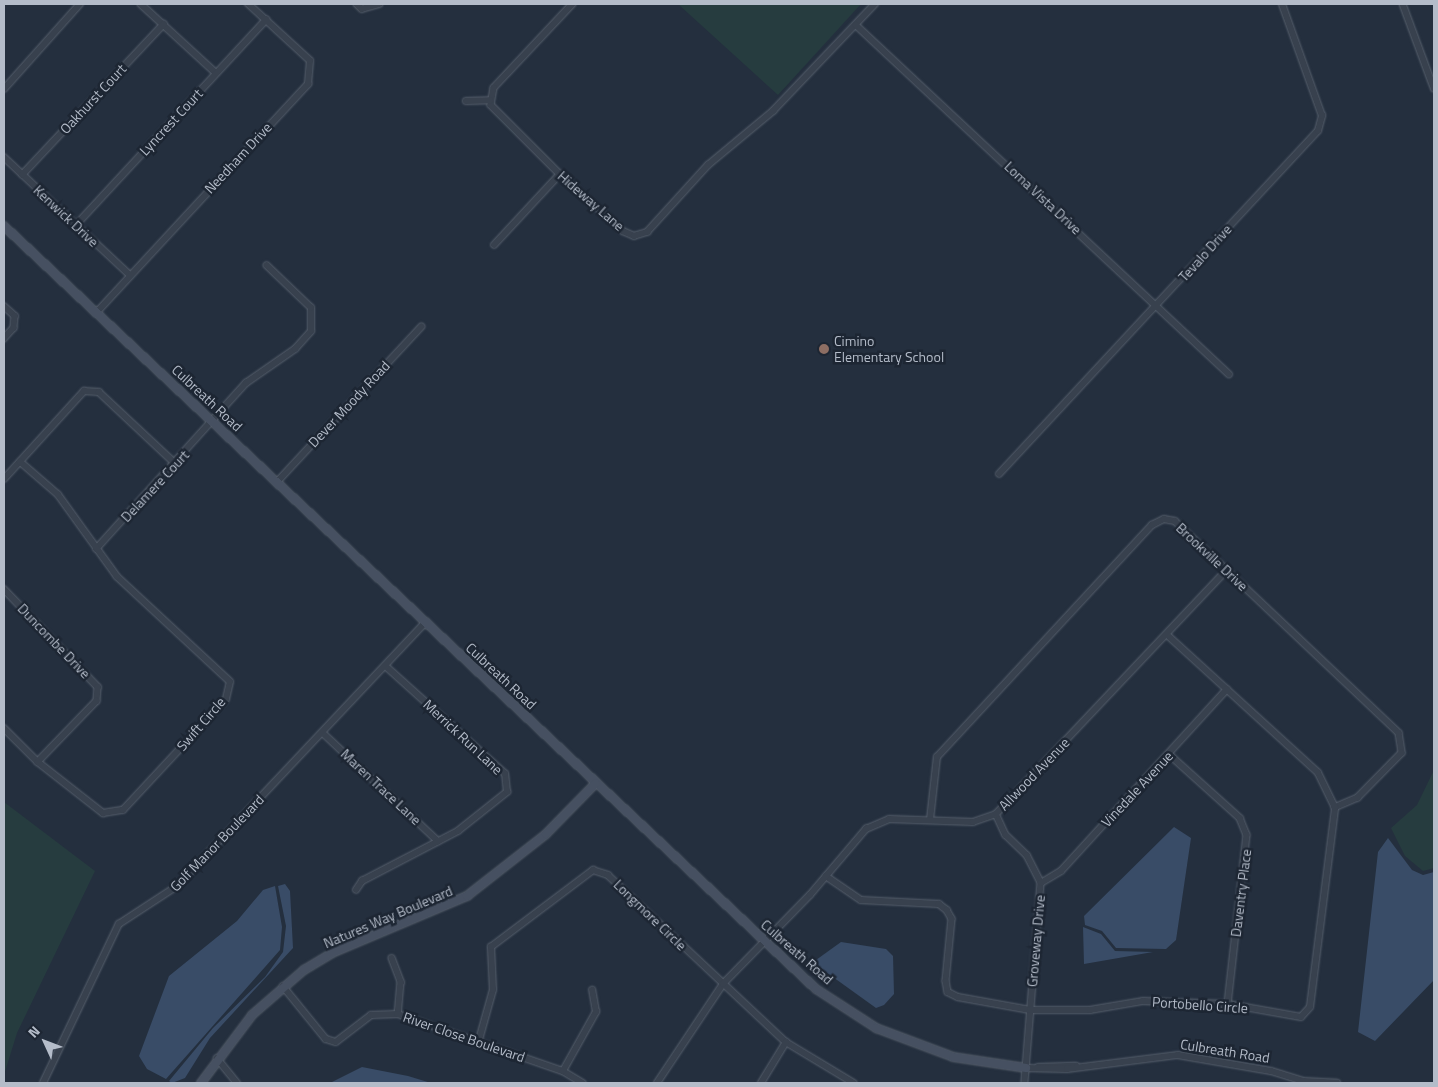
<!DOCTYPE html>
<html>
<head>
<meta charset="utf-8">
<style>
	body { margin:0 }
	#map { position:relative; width:1438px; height:1087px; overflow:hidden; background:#242f3e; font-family:"Titillium Web",sans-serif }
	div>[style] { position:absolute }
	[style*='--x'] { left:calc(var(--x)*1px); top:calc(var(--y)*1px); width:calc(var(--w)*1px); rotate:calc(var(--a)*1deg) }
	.green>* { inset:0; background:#263c3f }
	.water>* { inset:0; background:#394c67 }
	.roads { filter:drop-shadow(0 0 1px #565f6c) drop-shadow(0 0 1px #565f6c) }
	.street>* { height:5.5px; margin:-2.75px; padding:0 2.75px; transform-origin:2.75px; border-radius:2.75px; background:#38414e }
	.secondary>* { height:8px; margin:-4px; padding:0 4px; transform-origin:4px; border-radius:4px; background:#465061 }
	.dots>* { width:14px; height:14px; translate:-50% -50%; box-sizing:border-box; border:2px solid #1d2633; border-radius:50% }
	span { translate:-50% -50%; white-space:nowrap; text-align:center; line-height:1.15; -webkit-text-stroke:5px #1d2633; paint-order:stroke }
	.street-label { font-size:14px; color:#b4bcc9 }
	.poi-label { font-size:14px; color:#b4bcc9 }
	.left { translate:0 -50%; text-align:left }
	.frame { position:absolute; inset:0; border:5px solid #b4bcc9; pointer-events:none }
	.north { position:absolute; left:20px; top:1017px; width:50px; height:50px; -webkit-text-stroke:4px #1d2633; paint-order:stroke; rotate:313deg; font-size:14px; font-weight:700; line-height:20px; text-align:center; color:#b4bcc9 }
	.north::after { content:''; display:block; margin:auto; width:18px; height:22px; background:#b4bcc9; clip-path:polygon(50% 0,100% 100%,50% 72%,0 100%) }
</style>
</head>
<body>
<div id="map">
	<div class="green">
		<i style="clip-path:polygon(678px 4px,861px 4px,778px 95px)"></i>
		<i style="clip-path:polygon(1434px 770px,1434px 868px,1423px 871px,1405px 856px,1391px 828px,1417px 805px)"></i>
		<i style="clip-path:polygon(4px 802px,95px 871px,17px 1033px,4px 1075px)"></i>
	</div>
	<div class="water">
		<i style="clip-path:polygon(1174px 827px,1191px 838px,1176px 940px,1166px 949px,1116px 948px,1102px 931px,1085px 925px,1084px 916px)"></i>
		<i style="clip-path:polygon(1388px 838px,1412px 870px,1423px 875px,1434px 872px,1434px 980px,1375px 1041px,1358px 1032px,1378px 852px)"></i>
		<i style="clip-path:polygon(285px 884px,290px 891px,293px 948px,210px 1038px,185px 1078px,172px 1083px,169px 1081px,213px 1028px,265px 977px,283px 952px,286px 926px,278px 886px)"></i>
		<i style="clip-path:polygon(275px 886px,282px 927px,280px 950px,166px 1079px,147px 1069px,139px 1056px,169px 976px,237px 921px,263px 890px)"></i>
		<i style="clip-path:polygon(1083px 927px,1101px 934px,1115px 951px,1153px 952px,1084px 964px)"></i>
		<i style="clip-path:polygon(841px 942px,886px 949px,893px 956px,894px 994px,884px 1005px,876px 1008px,819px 967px,816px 960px)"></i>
		<i style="clip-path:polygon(362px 1067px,408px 1076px,431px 1083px,330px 1083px)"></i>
	</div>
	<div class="roads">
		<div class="street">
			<i style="--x:141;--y:4;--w:102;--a:42.6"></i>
			<i style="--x:357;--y:4;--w:7;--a:45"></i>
			<i style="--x:362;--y:9;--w:18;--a:-16"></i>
			<i style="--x:573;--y:4;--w:115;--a:133.2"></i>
			<i style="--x:494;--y:88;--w:17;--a:100"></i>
			<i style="--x:491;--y:105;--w:98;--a:45"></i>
			<i style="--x:560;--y:174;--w:85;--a:42.1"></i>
			<i style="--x:623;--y:231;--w:12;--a:24"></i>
			<i style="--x:634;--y:236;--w:14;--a:-17"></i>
			<i style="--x:647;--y:232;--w:91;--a:-47.7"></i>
			<i style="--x:708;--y:165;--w:85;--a:-39.7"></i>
			<i style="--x:773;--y:111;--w:148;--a:-46.4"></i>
			<i style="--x:1403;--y:4;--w:90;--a:69.7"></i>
			<i style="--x:856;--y:25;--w:511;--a:43.1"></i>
			<i style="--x:4;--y:89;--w:114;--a:-48.2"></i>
			<i style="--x:466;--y:101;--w:24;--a:-2"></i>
			<i style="--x:4;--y:157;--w:171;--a:43.1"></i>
			<i style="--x:22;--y:175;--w:207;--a:-46.8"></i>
			<i style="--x:76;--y:225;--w:280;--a:-47.2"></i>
			<i style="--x:494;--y:245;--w:97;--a:-47.1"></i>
			<i style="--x:4;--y:306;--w:15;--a:42"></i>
			<i style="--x:15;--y:316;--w:12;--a:95"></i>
			<i style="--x:14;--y:328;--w:15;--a:132"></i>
			<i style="--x:97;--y:312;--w:311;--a:-47.2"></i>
			<i style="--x:308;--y:84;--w:23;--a:-85"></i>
			<i style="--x:310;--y:61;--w:84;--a:-137.4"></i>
			<i style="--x:999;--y:474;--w:468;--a:-47.1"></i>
			<i style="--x:1318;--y:131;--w:16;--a:-75"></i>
			<i style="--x:1322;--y:116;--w:119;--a:-109.7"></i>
			<i style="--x:4;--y:479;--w:119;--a:-47.7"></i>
			<i style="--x:84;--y:391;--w:15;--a:4"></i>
			<i style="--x:99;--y:392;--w:105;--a:43.1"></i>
			<i style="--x:277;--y:482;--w:212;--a:-47.1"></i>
			<i style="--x:96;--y:549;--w:224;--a:-47.9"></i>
			<i style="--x:246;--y:383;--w:60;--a:-34.8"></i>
			<i style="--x:295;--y:349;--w:24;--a:-48"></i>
			<i style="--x:311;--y:331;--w:23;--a:-90"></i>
			<i style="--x:311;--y:308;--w:61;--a:-136.3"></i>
			<i style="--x:4;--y:589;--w:136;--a:46.2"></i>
			<i style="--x:98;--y:687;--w:14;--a:94"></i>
			<i style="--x:97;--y:701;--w:85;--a:134"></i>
			<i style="--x:4;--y:728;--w:48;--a:45"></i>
			<i style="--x:38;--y:762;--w:83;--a:38.1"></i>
			<i style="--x:103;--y:813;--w:20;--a:-9"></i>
			<i style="--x:123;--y:810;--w:151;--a:-47.1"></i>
			<i style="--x:226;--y:699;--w:17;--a:-77"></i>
			<i style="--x:230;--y:682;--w:154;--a:-137.1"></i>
			<i style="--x:117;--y:577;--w:101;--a:-125.7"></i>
			<i style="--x:58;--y:495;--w:50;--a:-139"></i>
			<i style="--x:323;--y:733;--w:158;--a:43.2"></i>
			<i style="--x:1169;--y:754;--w:96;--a:42"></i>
			<i style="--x:1240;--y:818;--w:18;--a:68"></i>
			<i style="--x:1247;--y:835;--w:170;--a:96.4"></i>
			<i style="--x:996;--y:814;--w:23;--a:65"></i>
			<i style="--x:1006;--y:835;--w:29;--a:44"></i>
			<i style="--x:1027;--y:855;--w:31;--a:63"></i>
			<i style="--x:1041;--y:883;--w:201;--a:94.6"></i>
			<i style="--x:930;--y:820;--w:63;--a:-83.7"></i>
			<i style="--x:937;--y:757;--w:316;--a:-47.2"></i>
			<i style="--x:1152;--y:525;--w:13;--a:-27"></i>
			<i style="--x:1164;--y:519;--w:11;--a:10"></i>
			<i style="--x:1175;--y:521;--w:308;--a:43.4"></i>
			<i style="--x:1399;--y:733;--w:20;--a:81"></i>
			<i style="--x:1402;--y:753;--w:63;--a:134.4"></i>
			<i style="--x:1358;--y:798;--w:25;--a:157"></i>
			<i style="--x:826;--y:876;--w:42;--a:34.4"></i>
			<i style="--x:861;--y:900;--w:78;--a:2.9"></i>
			<i style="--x:939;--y:904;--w:10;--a:37"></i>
			<i style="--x:947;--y:910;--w:10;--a:61"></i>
			<i style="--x:952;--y:919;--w:62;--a:95.5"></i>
			<i style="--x:946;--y:981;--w:11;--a:80"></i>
			<i style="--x:948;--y:992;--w:11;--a:27"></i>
			<i style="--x:958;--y:997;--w:73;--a:10.2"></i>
			<i style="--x:1030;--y:1010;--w:60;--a:0"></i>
			<i style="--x:1090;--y:1010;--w:54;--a:-9.6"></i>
			<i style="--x:1143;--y:1001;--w:85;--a:2"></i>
			<i style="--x:1228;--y:1004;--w:74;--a:10.1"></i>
			<i style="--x:1301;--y:1017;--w:13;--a:-48"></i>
			<i style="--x:1310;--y:1007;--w:201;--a:-82.8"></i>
			<i style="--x:1335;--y:808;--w:39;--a:-116"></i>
			<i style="--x:1318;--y:773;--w:203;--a:-137.6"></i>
			<i style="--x:1041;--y:883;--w:23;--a:-31"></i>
			<i style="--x:1061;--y:871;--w:246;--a:-47.6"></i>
			<i style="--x:356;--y:890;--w:11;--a:-56"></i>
			<i style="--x:362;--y:881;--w:108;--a:-27.5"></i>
			<i style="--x:458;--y:831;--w:63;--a:-38.5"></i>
			<i style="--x:507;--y:792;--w:18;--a:-96"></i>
			<i style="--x:505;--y:774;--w:161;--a:-138"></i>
			<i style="--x:392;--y:958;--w:26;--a:69"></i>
			<i style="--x:401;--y:982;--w:32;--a:95"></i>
			<i style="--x:283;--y:986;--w:68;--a:50.9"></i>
			<i style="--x:326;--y:1039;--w:10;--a:17"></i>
			<i style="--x:336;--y:1042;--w:44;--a:-37.6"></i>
			<i style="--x:371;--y:1015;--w:27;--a:-2"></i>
			<i style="--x:398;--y:1014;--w:175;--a:19.1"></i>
			<i style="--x:563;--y:1071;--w:23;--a:31"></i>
			<i style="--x:479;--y:1040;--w:52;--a:-74.4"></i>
			<i style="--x:493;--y:990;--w:43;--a:-92.7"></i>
			<i style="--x:491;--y:947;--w:128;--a:-37"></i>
			<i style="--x:593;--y:870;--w:16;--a:18"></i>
			<i style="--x:608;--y:875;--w:244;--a:43.2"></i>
			<i style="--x:786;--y:1042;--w:79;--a:31.1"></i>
			<i style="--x:217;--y:1058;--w:32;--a:51"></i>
			<i style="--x:1038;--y:1067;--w:38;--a:-2"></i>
			<i style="--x:1026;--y:1068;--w:41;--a:1.4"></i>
			<i style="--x:1067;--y:1069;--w:112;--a:-7.2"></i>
			<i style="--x:1178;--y:1055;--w:94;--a:9.8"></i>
			<i style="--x:1271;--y:1071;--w:34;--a:17"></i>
			<i style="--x:1303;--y:1081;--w:34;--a:3"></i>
			<i style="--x:563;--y:1071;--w:68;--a:-60.8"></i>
			<i style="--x:596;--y:1012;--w:22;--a:-100"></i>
			<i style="--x:43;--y:1083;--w:176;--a:-64.5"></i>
			<i style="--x:119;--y:924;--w:69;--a:-33.2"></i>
			<i style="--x:177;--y:886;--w:363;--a:-46.7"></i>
			<i style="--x:657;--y:1083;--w:119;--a:-56.3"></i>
			<i style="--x:723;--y:984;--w:124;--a:-45.7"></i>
			<i style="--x:810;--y:895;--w:87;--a:-49.7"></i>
			<i style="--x:866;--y:829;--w:25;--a:-23"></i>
			<i style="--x:889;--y:819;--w:84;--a:2"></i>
			<i style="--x:973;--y:822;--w:24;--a:-19"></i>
			<i style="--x:996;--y:814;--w:335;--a:-46.6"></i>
			<i style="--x:761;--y:1083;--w:48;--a:-58.6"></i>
		</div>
		<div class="secondary">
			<i style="--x:4;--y:226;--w:1114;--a:43.22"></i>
			<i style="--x:816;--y:989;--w:72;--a:33"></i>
			<i style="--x:876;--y:1028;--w:82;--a:20.6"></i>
			<i style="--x:953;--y:1057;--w:74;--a:8.6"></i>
			<i style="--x:201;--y:1083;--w:85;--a:-53.1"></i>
			<i style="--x:252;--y:1015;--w:69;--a:-40.9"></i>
			<i style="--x:304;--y:970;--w:33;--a:-31"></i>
			<i style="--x:332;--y:953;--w:147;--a:-22.9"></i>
			<i style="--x:467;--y:896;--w:100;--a:-38.1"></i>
			<i style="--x:546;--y:834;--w:71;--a:-45.6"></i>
		</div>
	</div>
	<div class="dots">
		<i style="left:824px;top:349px;background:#8d6e63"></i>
	</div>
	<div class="street-label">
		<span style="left:93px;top:99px;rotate:-47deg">Oakhurst Court</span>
		<span style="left:171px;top:122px;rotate:-47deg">Lyncrest Court</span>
		<span style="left:238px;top:158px;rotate:-47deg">Needham Drive</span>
		<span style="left:1043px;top:198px;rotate:43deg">Loma Vista Drive</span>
		<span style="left:591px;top:201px;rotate:41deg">Hideway Lane</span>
		<span style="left:66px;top:216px;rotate:43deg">Kenwick Drive</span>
		<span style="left:1205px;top:253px;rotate:-48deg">Tevalo Drive</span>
		<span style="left:207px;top:398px;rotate:43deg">Culbreath Road</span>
		<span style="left:349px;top:404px;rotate:-47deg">Dever Moody Road</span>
		<span style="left:155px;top:486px;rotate:-47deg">Delamere Court</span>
		<span style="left:1212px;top:557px;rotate:43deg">Brookville Drive</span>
		<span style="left:54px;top:641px;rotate:46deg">Duncombe Drive</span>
		<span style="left:501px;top:676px;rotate:43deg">Culbreath Road</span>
		<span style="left:201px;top:724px;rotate:-49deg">Swift Circle</span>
		<span style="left:463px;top:737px;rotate:43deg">Merrick Run Lane</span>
		<span style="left:1034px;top:774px;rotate:-46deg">Allwood Avenue</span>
		<span style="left:381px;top:787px;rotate:43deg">Maren Trace Lane</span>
		<span style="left:1137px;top:789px;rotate:-47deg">Vinedale Avenue</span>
		<span style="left:217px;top:843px;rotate:-46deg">Golf Manor Boulevard</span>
		<span style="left:1241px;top:893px;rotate:-83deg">Daventry Place</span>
		<span style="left:650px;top:915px;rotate:44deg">Longmore Circle</span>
		<span style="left:388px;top:917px;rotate:-23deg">Natures Way Boulevard</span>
		<span style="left:1036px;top:941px;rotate:-85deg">Groveway Drive</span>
		<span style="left:797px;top:952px;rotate:41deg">Culbreath Road</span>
		<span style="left:1200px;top:1005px;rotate:4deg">Portobello Circle</span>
		<span style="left:464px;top:1037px;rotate:19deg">River Close Boulevard</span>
		<span style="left:1225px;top:1051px;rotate:9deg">Culbreath Road</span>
	</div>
	<div class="poi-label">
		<span class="left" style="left:834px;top:349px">Cimino<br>Elementary School</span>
	</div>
	<div class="frame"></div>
	<div class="north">N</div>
</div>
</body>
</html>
